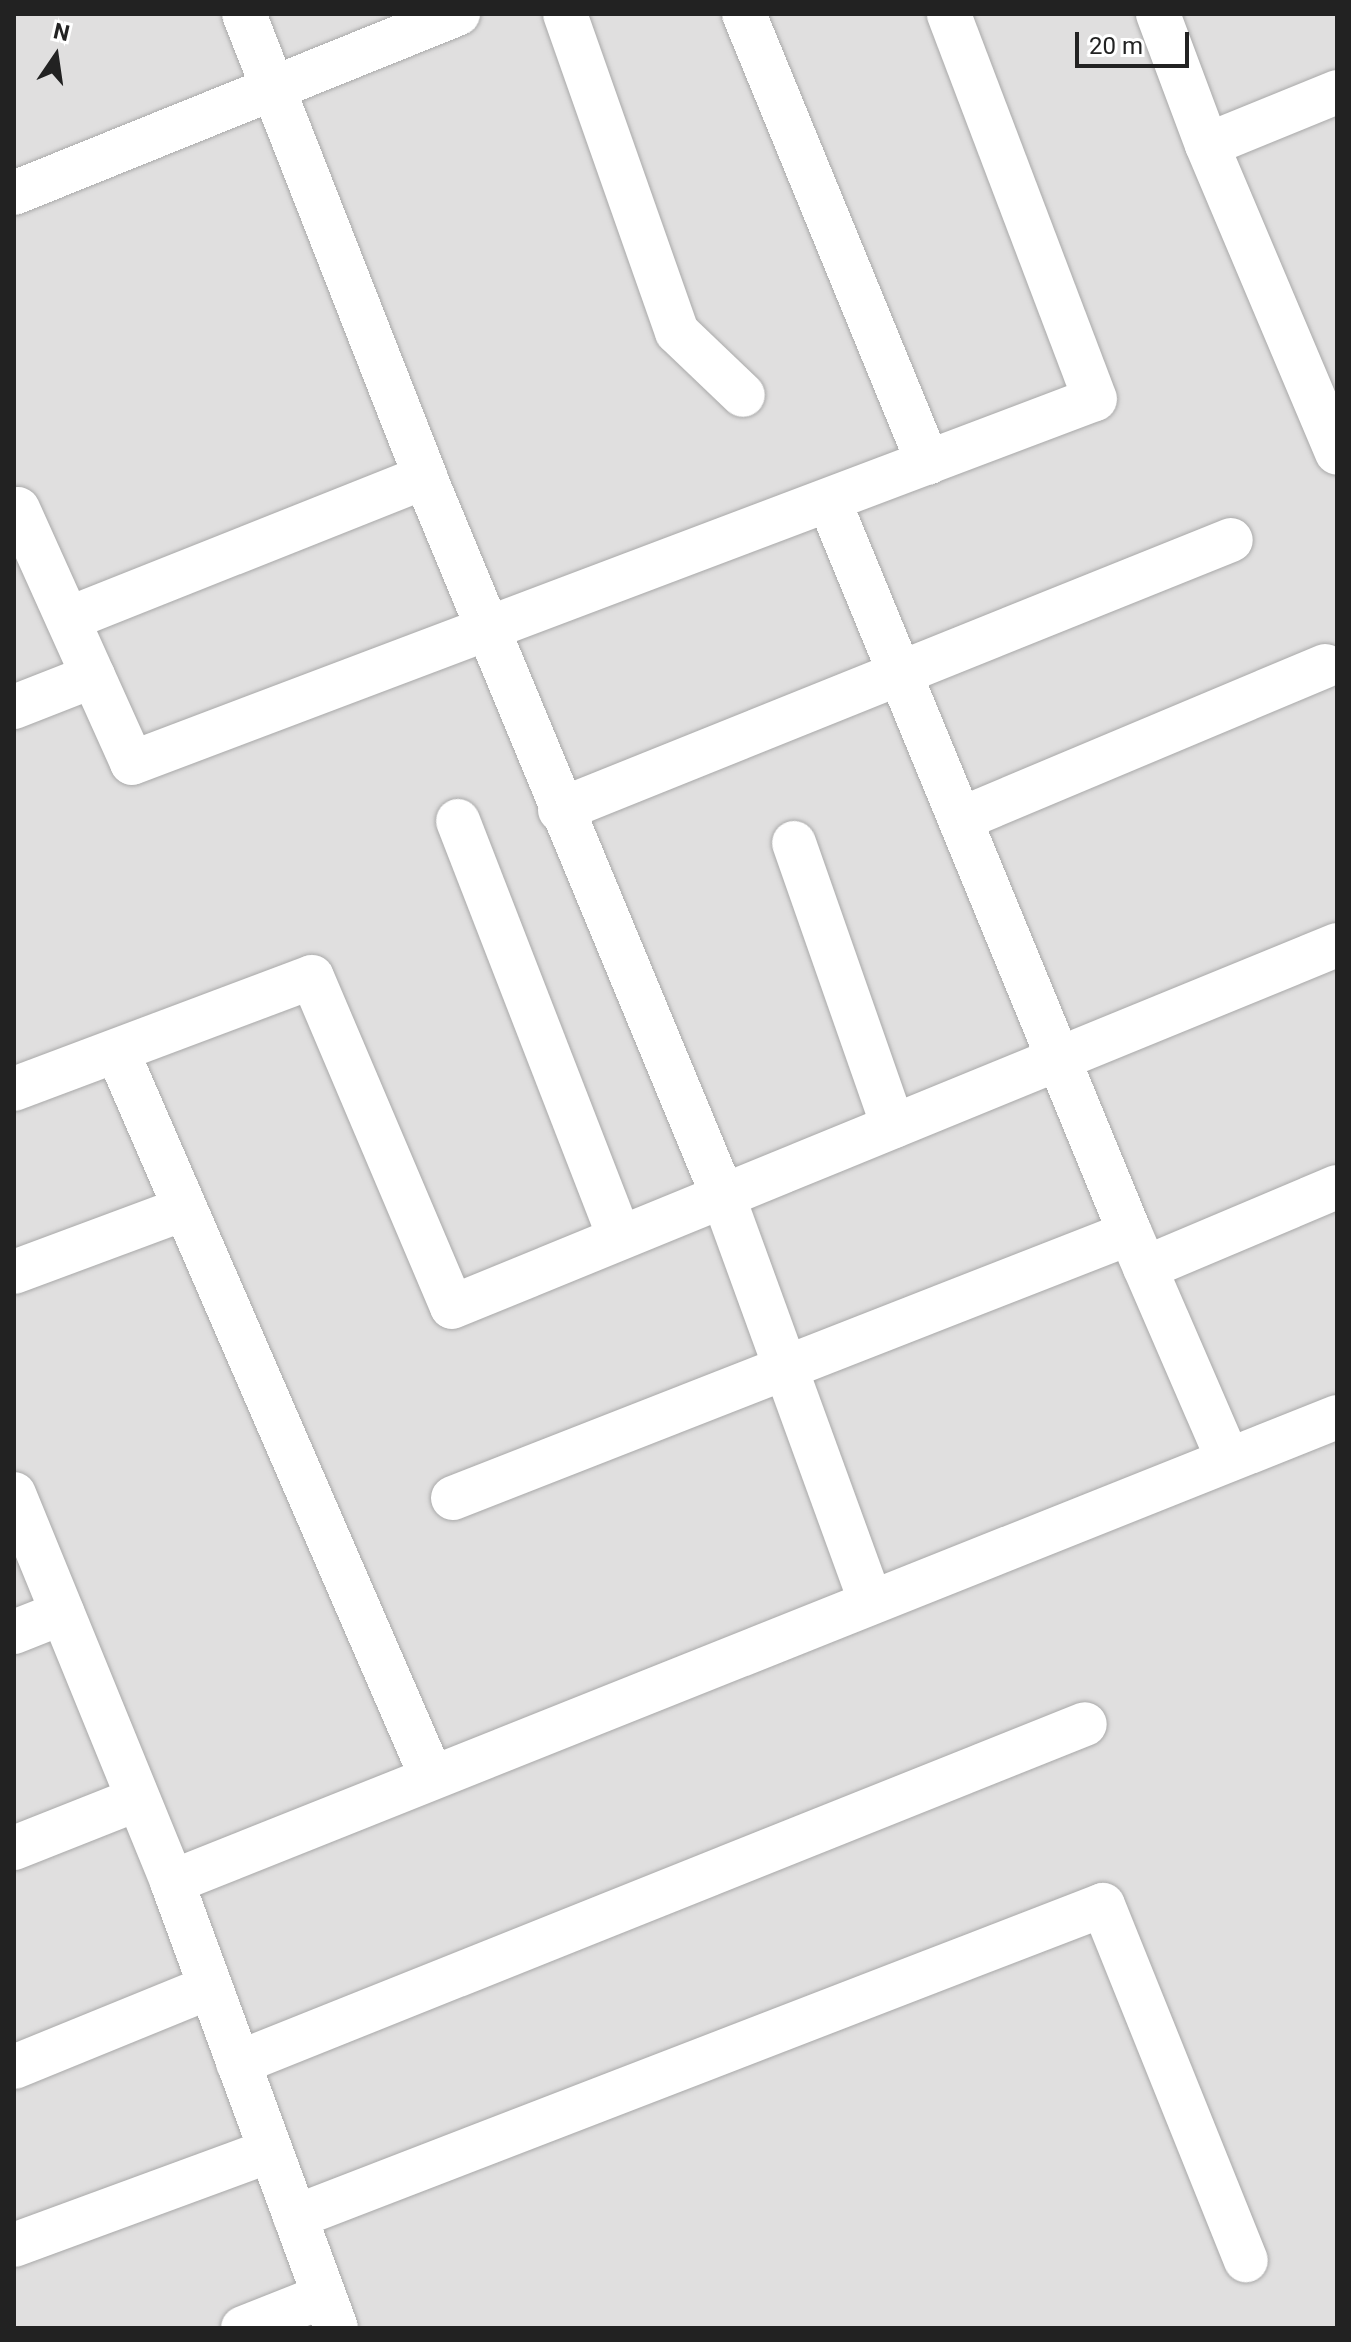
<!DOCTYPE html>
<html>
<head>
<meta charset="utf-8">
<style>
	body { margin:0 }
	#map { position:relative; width:1351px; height:2342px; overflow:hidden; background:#f2efe9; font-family:Roboto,sans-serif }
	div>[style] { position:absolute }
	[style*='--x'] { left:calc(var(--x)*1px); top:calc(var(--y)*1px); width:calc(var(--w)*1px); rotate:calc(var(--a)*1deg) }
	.residential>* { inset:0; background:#e0dfdf; transform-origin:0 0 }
	.roads { filter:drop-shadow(0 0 2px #a9a9a9) drop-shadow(0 0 2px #a9a9a9) }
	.minor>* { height:44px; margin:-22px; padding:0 22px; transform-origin:22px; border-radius:22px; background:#fff }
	span { translate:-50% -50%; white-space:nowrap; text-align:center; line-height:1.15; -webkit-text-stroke:8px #fff; paint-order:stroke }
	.frame { position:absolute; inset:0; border:16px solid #222; pointer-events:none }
	.north { position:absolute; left:16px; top:16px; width:80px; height:80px; -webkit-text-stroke:6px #fff; paint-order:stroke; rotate:13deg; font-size:22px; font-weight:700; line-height:32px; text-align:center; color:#222 }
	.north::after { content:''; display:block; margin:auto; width:28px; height:36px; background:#222; clip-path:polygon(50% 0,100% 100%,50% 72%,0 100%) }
	.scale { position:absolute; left:1075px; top:32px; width:114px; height:36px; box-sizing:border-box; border:4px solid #222; border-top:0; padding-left:10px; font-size:24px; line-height:28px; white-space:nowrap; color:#222; -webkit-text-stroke:6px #fff; paint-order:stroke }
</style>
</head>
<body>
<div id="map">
	<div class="residential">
		<i style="left:14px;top:14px;width:1323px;height:2314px"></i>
	</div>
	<div class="roads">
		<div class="minor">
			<i style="--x:244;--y:14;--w:497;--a:68.6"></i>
			<i style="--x:425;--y:477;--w:778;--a:67.49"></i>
			<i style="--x:723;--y:1196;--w:432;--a:70"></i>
			<i style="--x:565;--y:14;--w:337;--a:70.6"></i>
			<i style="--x:677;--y:332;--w:91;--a:43.7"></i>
			<i style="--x:744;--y:14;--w:485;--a:67.7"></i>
			<i style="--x:1158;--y:14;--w:140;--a:69.5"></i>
			<i style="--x:1337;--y:92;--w:140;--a:157.8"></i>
			<i style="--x:1207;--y:145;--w:334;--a:67.1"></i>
			<i style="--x:14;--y:193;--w:479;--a:-22"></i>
			<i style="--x:829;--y:501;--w:791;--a:67.65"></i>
			<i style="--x:18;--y:509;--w:278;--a:65.8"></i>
			<i style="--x:132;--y:763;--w:1029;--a:-20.71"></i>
			<i style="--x:1095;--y:399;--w:412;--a:-110.8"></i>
			<i style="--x:68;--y:619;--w:384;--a:-21.7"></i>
			<i style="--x:14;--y:707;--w:85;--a:-21.4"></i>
			<i style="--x:560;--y:810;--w:723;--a:-21.92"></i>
			<i style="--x:961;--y:819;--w:395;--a:-22.8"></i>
			<i style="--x:458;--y:821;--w:447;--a:68.8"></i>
			<i style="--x:794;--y:843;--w:300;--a:70.7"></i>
			<i style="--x:117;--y:1051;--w:792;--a:66.57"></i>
			<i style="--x:14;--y:1089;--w:318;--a:-20.6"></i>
			<i style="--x:312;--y:977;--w:358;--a:67"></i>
			<i style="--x:452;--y:1307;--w:956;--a:-22.25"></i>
			<i style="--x:1145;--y:1268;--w:208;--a:-22.9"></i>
			<i style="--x:14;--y:1272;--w:180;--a:-20.4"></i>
			<i style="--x:14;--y:1494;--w:419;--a:67.8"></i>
			<i style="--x:172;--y:1882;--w:1254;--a:-21.76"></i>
			<i style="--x:453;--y:1498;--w:727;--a:-21.38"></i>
			<i style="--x:1130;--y:1233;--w:247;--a:66.6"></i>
			<i style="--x:14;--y:1632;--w:52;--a:-21.6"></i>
			<i style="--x:14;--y:1848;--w:133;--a:-21.6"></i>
			<i style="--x:172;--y:1882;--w:475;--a:69.8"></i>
			<i style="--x:238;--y:2063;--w:912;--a:-21.81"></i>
			<i style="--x:14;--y:2067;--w:212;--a:-22.2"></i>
			<i style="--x:295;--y:2217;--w:866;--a:-21.11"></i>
			<i style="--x:1103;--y:1905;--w:383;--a:68.1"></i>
			<i style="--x:14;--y:2245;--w:273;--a:-20.2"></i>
			<i style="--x:243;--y:2328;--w:87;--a:-21.6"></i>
		</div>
	</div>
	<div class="frame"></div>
	<div class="north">N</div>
	<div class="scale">20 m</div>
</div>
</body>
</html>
